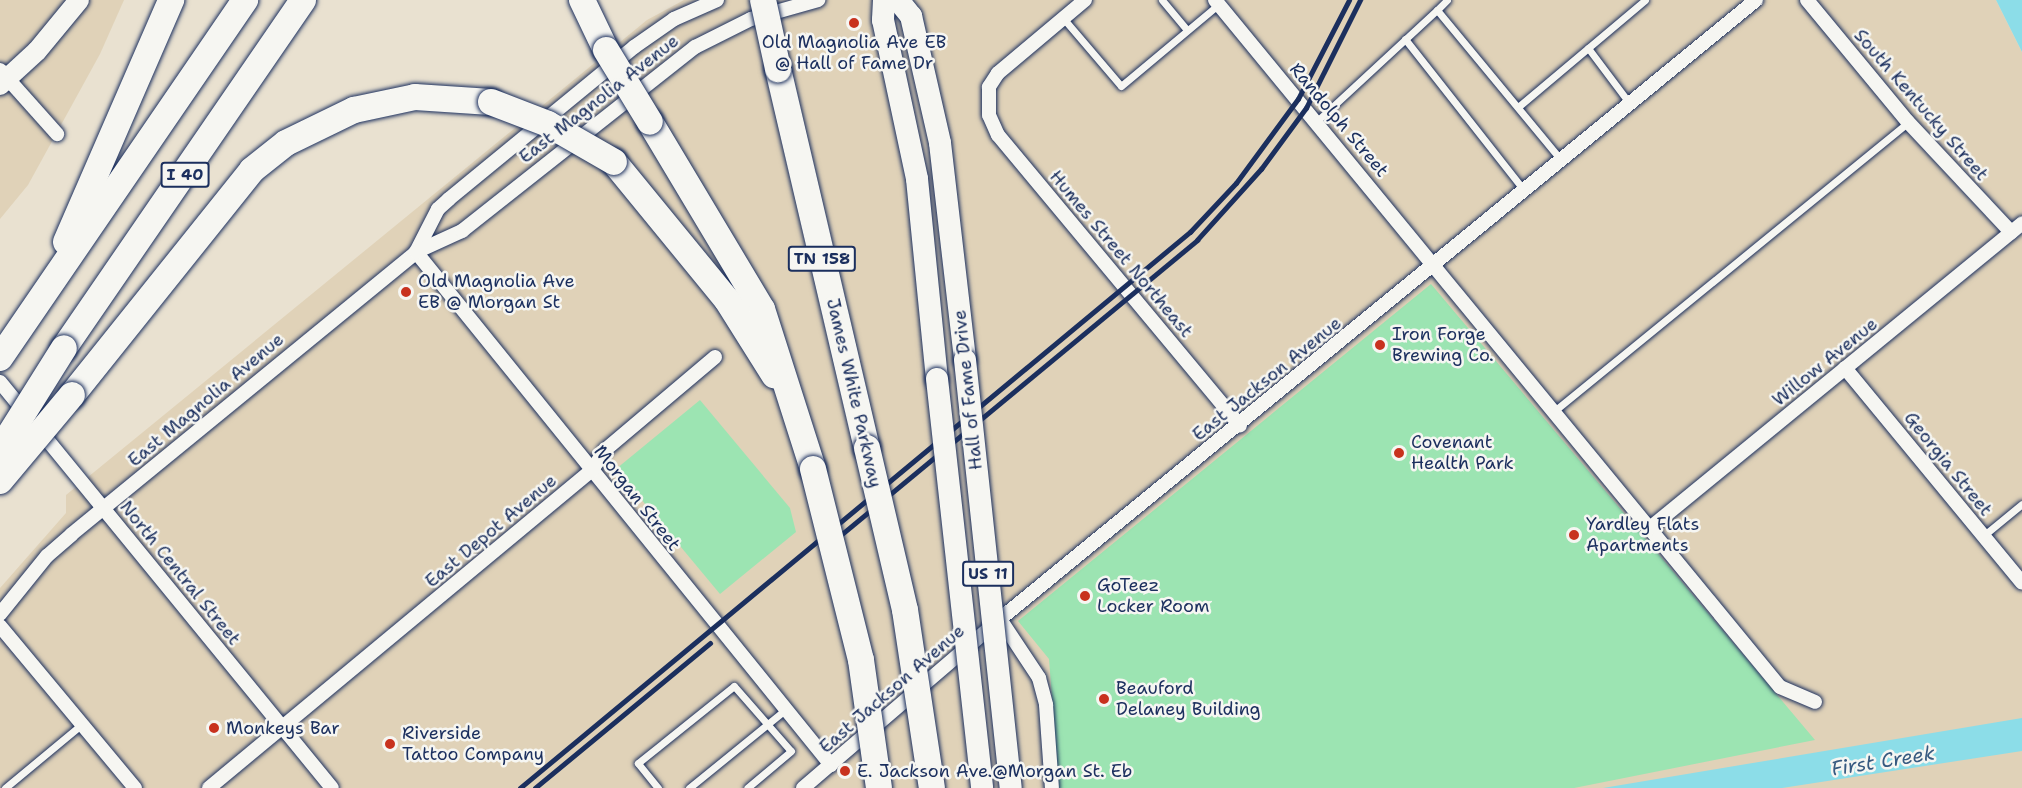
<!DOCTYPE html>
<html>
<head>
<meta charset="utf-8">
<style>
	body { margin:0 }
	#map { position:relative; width:2022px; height:788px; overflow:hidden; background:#e9e1d0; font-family:"Shantell Sans",sans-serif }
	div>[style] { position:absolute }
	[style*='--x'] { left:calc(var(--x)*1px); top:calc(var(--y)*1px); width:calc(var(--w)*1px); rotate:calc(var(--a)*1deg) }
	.built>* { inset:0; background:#e0d2b8 }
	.green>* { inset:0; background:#9ce4b2 }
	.water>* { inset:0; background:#8cdde8 }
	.roads { filter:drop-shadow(0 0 2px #1b2f5e) drop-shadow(0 0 2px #1b2f5e) }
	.lane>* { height:7px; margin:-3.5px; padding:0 3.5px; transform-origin:3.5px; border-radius:3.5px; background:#f6f6f2 }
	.street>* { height:14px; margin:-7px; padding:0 7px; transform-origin:7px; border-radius:7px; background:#f6f6f2 }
	.secondary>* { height:20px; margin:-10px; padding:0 10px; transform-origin:10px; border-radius:10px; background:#f6f6f2 }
	.primary>* { height:22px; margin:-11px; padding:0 11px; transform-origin:11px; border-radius:11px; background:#f6f6f2 }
	.highway>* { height:26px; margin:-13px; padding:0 13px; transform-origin:13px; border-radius:13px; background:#f6f6f2 }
	.rail>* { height:4.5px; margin:-2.25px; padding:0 2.25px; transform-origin:2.25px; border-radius:2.25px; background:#1b2f5e }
	.bridges { filter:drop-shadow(0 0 2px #1b2f5e) drop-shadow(0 0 2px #1b2f5e) }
	.primary-bridge>* { height:22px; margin:-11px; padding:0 11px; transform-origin:11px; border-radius:11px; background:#f6f6f2 }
	.highway-bridge>* { height:26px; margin:-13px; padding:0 13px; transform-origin:13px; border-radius:13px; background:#f6f6f2 }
	.dots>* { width:16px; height:16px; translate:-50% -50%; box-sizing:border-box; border:3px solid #f6f6f2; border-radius:50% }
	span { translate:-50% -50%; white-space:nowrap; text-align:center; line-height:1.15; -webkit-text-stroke:5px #f6f6f2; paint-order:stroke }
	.shield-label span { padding:2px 4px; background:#f6f6f2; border:2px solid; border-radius:4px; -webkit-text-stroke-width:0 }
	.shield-label { font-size:16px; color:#1b2f5e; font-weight:700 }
	.poi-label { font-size:18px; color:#1b2f5e }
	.left { translate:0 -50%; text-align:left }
	.street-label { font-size:18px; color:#1b2f5e }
	.water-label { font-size:20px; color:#375a80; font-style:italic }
</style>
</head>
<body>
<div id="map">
	<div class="built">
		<i style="clip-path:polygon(0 0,124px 0,100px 54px,28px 185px,0 219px)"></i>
		<i style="clip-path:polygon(684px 0,1996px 0,2022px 52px,2022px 788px,0 788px,0 588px,66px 513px,66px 495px,647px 20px)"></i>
	</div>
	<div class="green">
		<i style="clip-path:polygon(1431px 284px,1815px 740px,1574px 788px,1059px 788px,1049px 659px,1018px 621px)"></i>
		<i style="clip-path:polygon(700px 400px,790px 508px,796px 532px,720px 594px,616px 469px)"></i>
	</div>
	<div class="water">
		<i style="clip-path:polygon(1996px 0,2022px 0,2022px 52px)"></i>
		<i style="clip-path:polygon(2022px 718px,2022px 751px,1782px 788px,1603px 788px)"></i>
	</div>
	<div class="roads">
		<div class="lane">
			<i style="--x:1162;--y:0;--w:39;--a:50"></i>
			<i style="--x:1437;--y:10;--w:14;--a:-45"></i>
			<i style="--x:1063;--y:18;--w:89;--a:49.5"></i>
			<i style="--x:1121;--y:86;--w:128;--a:-39.9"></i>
			<i style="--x:1405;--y:39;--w:192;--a:51.8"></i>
			<i style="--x:1588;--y:48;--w:70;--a:53.1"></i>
			<i style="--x:1518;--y:107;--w:166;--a:-40.1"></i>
			<i style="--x:1317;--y:121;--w:163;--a:-42.8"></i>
			<i style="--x:1437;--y:10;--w:195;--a:50.4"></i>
			<i style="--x:1553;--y:412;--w:458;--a:-39.2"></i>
			<i style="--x:1983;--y:536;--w:50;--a:-39.4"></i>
			<i style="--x:5;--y:788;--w:99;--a:-39.7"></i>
			<i style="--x:658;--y:788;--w:32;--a:-129"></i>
			<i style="--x:638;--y:763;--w:123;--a:-38.7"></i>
			<i style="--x:734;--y:686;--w:86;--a:48.8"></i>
			<i style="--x:791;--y:751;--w:57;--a:139.9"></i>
			<i style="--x:689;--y:788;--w:124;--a:-39.1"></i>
		</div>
		<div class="street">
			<i style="--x:1085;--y:0;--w:114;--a:140"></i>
			<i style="--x:998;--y:73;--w:17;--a:123"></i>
			<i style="--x:989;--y:87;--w:28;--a:90"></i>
			<i style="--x:989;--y:115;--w:22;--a:66"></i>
			<i style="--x:998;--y:135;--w:378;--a:50.2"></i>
			<i style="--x:1215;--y:0;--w:889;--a:50.57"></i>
			<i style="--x:1780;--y:687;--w:38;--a:23"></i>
			<i style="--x:1807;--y:0;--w:158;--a:50.4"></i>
			<i style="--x:1908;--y:122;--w:151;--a:46.9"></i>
			<i style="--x:0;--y:70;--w:86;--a:48.3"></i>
			<i style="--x:416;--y:252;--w:660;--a:51.03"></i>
			<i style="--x:416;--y:252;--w:48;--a:-62.9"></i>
			<i style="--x:438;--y:209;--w:15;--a:-42"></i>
			<i style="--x:449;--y:199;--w:239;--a:-39.4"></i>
			<i style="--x:634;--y:47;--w:49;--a:-35"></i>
			<i style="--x:674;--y:19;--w:47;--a:-23.8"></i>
			<i style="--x:1845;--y:368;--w:278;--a:50.5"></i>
			<i style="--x:0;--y:382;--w:524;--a:50.73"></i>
			<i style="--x:1650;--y:528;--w:481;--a:-39.3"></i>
			<i style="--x:0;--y:614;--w:75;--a:-51"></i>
			<i style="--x:47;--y:556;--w:33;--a:-41"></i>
			<i style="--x:72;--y:534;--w:445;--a:-39.3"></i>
			<i style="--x:416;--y:252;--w:51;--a:-24.5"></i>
			<i style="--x:462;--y:231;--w:297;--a:-38.3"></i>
			<i style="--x:695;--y:47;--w:63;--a:-26.6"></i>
			<i style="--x:751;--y:19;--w:70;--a:-15.8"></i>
			<i style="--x:1000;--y:619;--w:71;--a:56.5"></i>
			<i style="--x:1039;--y:678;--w:28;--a:75"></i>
			<i style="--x:1046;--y:705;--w:83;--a:85.9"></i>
			<i style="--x:0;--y:626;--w:211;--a:50.2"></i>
			<i style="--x:209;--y:788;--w:498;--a:-39.7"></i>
			<i style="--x:592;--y:470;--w:24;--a:-57"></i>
			<i style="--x:605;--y:450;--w:144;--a:-40.2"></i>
			<i style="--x:803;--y:788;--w:260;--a:-40.6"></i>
			<i style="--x:1000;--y:619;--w:977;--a:-39.31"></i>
		</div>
		<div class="secondary">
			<i style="--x:0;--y:85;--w:50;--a:-42.6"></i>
			<i style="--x:37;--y:51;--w:66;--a:-50.5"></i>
		</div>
		<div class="primary">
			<i style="--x:884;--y:0;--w:20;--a:93"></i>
			<i style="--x:883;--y:20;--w:163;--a:77.9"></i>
			<i style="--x:917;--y:179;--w:201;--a:84.3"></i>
			<i style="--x:898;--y:0;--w:21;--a:51"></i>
			<i style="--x:911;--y:16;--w:130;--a:77.1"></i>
			<i style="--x:940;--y:143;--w:218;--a:83.4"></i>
		</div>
		<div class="highway">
			<i style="--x:582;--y:0;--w:55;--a:64.4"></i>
			<i style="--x:778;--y:69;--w:389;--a:76.8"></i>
			<i style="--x:650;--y:122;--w:218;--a:59.1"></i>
			<i style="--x:762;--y:309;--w:168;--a:72.3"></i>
			<i style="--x:614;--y:162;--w:178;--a:50.7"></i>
			<i style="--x:727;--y:300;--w:89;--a:57.9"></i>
			<i style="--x:66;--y:242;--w:264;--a:-66.5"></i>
			<i style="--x:64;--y:348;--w:422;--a:-55.5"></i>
			<i style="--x:0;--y:358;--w:434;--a:-55.6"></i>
			<i style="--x:72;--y:395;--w:288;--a:-51.3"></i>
			<i style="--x:252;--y:170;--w:43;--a:-38.5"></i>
			<i style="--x:286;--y:143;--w:76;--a:-25.9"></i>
			<i style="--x:354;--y:110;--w:62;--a:-12"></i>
			<i style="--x:415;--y:97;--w:76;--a:3.8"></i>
		</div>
	</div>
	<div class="rail">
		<i style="--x:842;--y:534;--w:461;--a:-39.6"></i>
		<i style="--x:1197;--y:240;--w:96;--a:-48"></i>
		<i style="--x:1261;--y:169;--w:76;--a:-53.6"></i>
		<i style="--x:1306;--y:108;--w:121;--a:-63.4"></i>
		<i style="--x:520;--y:788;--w:871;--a:-39.69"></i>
		<i style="--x:1190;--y:232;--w:67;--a:-46.8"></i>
		<i style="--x:1236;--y:183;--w:104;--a:-53.6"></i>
		<i style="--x:1298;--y:99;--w:111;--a:-62.7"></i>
		<i style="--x:535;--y:788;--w:227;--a:-39.6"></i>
	</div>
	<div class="bridges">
		<div class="primary-bridge">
			<i style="--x:965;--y:360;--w:430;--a:83.9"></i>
			<i style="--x:937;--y:379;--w:411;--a:83.7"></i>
		</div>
		<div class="highway-bridge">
			<i style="--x:763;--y:0;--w:71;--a:77.7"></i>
			<i style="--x:606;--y:50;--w:84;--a:58.6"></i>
			<i style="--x:491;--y:102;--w:61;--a:21.1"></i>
			<i style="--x:548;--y:124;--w:76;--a:29.9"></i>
			<i style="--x:867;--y:448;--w:166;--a:76.8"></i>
			<i style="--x:905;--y:610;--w:180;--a:81.4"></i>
			<i style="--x:0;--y:450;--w:120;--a:-57.9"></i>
			<i style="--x:813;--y:469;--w:197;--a:75.9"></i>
			<i style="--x:861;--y:660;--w:129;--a:82"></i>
			<i style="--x:0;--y:481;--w:112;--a:-50.1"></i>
		</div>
	</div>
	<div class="dots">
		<i style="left:854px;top:23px;background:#c8321e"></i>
		<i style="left:406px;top:292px;background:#c8321e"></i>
		<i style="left:1380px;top:345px;background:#c8321e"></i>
		<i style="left:1399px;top:453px;background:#c8321e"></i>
		<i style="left:1574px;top:535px;background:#c8321e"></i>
		<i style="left:1085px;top:596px;background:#c8321e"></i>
		<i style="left:1104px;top:699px;background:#c8321e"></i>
		<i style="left:214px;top:728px;background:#c8321e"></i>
		<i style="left:390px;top:744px;background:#c8321e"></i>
		<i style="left:845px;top:771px;background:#c8321e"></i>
	</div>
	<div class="shield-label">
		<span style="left:185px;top:175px">I 40</span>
		<span style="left:822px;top:259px">TN 158</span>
		<span style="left:988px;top:574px">US 11</span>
	</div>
	<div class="poi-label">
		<span style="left:854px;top:53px">Old Magnolia Ave EB<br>@ Hall of Fame Dr</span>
		<span class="left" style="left:418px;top:292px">Old Magnolia Ave<br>EB @ Morgan St</span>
		<span class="left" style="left:1392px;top:345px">Iron Forge<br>Brewing Co.</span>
		<span class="left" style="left:1411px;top:453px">Covenant<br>Health Park</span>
		<span class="left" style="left:1586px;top:535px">Yardley Flats<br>Apartments</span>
		<span class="left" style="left:1097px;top:596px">GoTeez<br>Locker Room</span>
		<span class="left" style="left:1116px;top:699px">Beauford<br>Delaney Building</span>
		<span class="left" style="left:226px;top:728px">Monkeys Bar</span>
		<span class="left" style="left:402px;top:744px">Riverside<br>Tattoo Company</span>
		<span class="left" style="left:857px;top:771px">E. Jackson Ave.@Morgan St. Eb</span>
	</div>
	<div class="street-label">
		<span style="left:599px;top:99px;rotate:-38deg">East Magnolia Avenue</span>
		<span style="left:1921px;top:105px;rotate:49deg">South Kentucky Street</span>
		<span style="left:1339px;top:120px;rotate:50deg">Randolph Street</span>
		<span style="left:1121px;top:254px;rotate:50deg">Humes Street Northeast</span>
		<span style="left:1825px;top:362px;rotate:-39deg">Willow Avenue</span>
		<span style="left:1267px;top:379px;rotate:-39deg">East Jackson Avenue</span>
		<span style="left:968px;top:390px;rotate:-96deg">Hall of Fame Drive</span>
		<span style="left:854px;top:393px;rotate:77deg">James White Parkway</span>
		<span style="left:206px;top:400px;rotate:-40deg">East Magnolia Avenue</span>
		<span style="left:1948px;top:464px;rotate:51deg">Georgia Street</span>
		<span style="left:637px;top:498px;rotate:52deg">Morgan Street</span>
		<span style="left:491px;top:531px;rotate:-40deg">East Depot Avenue</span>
		<span style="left:180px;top:573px;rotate:51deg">North Central Street</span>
		<span style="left:892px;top:689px;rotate:-41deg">East Jackson Avenue</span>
	</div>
	<div class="water-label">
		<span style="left:1883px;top:761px;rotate:-9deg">First Creek</span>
	</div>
</div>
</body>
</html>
